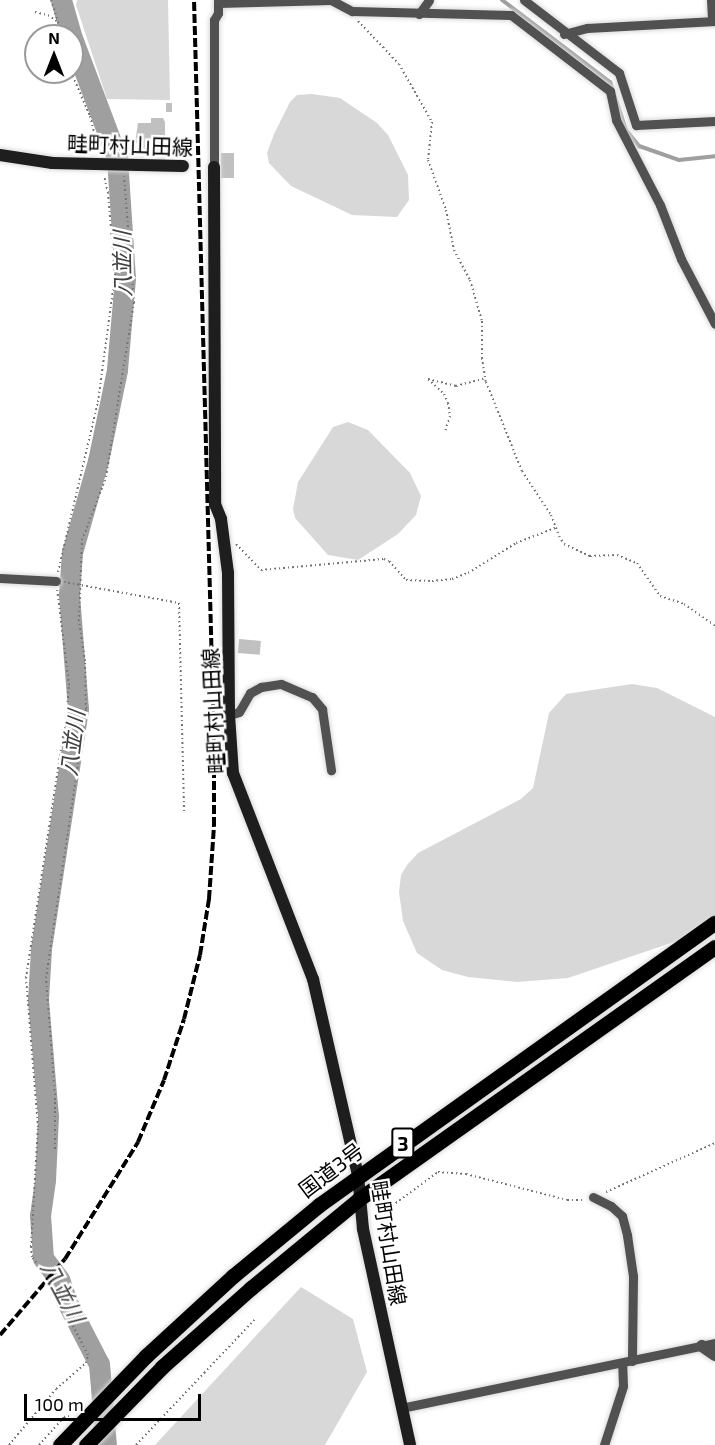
<!DOCTYPE html>
<html>
<head>
<meta charset="utf-8">
<style>
	body { margin:0 }
	#map { position:relative; width:715px; height:1445px; overflow:hidden; background:#fff; font-family:"Exo 2","Noto Sans JP",sans-serif }
	div>[style] { position:absolute }
	[style*='--x'] { left:calc(var(--x)*1px); top:calc(var(--y)*1px); width:calc(var(--w)*1px); rotate:calc(var(--a)*1deg) }
	.green>* { inset:0; background:#d8d8d8 }
	.stream>* { height:4px; margin:-2px; padding:0 2px; transform-origin:2px; border-radius:2px; background:#9f9f9f }
	.river>* { height:21px; margin:-10.5px; padding:0 10.5px; transform-origin:10.5px; border-radius:10.5px; background:#9f9f9f }
	.building>* { inset:0; background:#c0c0c0; transform-origin:0 0 }
	.path>* { height:2px; margin-top:-1px; transform-origin:0; background:repeating-linear-gradient(90deg,#737373 0 1.5px,transparent 0 4.5px) }
	.roads { filter:drop-shadow(0 0 2px #dbdbdb) drop-shadow(0 0 2px #dbdbdb) }
	.minor>* { height:9px; margin:-4.5px; padding:0 4.5px; transform-origin:4.5px; border-radius:4.5px; background:#515151 }
	.tertiary>* { height:12px; margin:-6px; padding:0 6px; transform-origin:6px; border-radius:6px; background:#515151 }
	.secondary>* { height:12px; margin:-6px; padding:0 6px; transform-origin:6px; border-radius:6px; background:#1e1e1e }
	.trunk>* { height:15px; margin:-7.5px; padding:0 7.5px; transform-origin:7.5px; border-radius:7.5px; background:#000 }
	.rail>* { height:4px; margin-top:-2px; transform-origin:0; background:repeating-linear-gradient(90deg,#000 0 9px,transparent 0 12px) }
	span { translate:-50% -50%; white-space:nowrap; text-align:center; line-height:1.15; -webkit-text-stroke:5px #fff; paint-order:stroke }
	.shield-label span { padding:2px 4px; background:#fff; border:2px solid; border-radius:4px; -webkit-text-stroke-width:0 }
	.shield-label { font-size:20px; color:#000; font-weight:700 }
	.street-label { font-size:21px; color:#000 }
	.water-label { font-size:22px; color:#404040; font-style:italic }
	.north { position:absolute; left:24px; top:24px; width:60px; height:60px; box-sizing:border-box; background:#fff; border:2px solid #999; border-radius:50%; rotate:0deg; font-size:16px; font-weight:700; line-height:24px; text-align:center; color:#000 }
	.north::after { content:''; display:block; margin:auto; width:21px; height:27px; background:#000; clip-path:polygon(50% 0,100% 100%,50% 72%,0 100%) }
	.scale { position:absolute; left:24px; top:1394px; width:177px; height:27px; box-sizing:border-box; border:3px solid #000; border-top:0; padding-left:8px; font-size:18px; line-height:21px; white-space:nowrap; color:#000; -webkit-text-stroke:4px #fff; paint-order:stroke }
</style>
</head>
<body>
<div id="map">
	<div class="green">
		<i style="clip-path:polygon(77px 0,168px 0,170px 100px,107px 99px,76px 5px)"></i>
		<i style="clip-path:polygon(312px 94px,340px 98px,377px 123px,388px 135px,408px 175px,409px 200px,397px 217px,352px 215px,291px 186px,269px 163px,267px 153px,274px 134px,290px 102px,297px 95px)"></i>
		<i style="clip-path:polygon(348px 422px,368px 430px,410px 473px,421px 496px,416px 515px,398px 534px,358px 560px,328px 555px,295px 518px,293px 509px,298px 482px,328px 435px,333px 427px)"></i>
		<i style="clip-path:polygon(632px 684px,657px 688px,715px 717px,715px 928px,568px 978px,517px 982px,468px 977px,442px 970px,417px 953px,403px 921px,399px 892px,401px 875px,407px 865px,418px 853px,521px 799px,533px 788px,549px 713px,566px 694px)"></i>
		<i style="clip-path:polygon(301px 1287px,353px 1319px,367px 1372px,325px 1445px,155px 1445px)"></i>
	</div>
	<div class="stream">
		<i style="--x:502;--y:0;--w:136;--a:37.2"></i>
		<i style="--x:610;--y:82;--w:51;--a:71.6"></i>
		<i style="--x:626;--y:130;--w:21;--a:51"></i>
		<i style="--x:639;--y:146;--w:42;--a:19.3"></i>
		<i style="--x:679;--y:160;--w:36;--a:-6"></i>
	</div>
	<div class="river">
		<i style="--x:61;--y:0;--w:37;--a:74"></i>
		<i style="--x:72;--y:38;--w:128;--a:69.4"></i>
		<i style="--x:117;--y:158;--w:120;--a:86.2"></i>
		<i style="--x:125;--y:278;--w:92;--a:95"></i>
		<i style="--x:117;--y:370;--w:93;--a:101.8"></i>
		<i style="--x:98;--y:461;--w:95;--a:105.9"></i>
		<i style="--x:72;--y:552;--w:43;--a:94"></i>
		<i style="--x:69;--y:595;--w:114;--a:85.5"></i>
		<i style="--x:78;--y:709;--w:243;--a:98.8"></i>
		<i style="--x:41;--y:949;--w:51;--a:93.4"></i>
		<i style="--x:38;--y:1000;--w:116;--a:85.1"></i>
		<i style="--x:48;--y:1116;--w:64;--a:92.7"></i>
		<i style="--x:45;--y:1180;--w:35;--a:98"></i>
		<i style="--x:40;--y:1215;--w:43;--a:86"></i>
		<i style="--x:43;--y:1258;--w:26;--a:53"></i>
		<i style="--x:59;--y:1279;--w:24;--a:71"></i>
		<i style="--x:67;--y:1302;--w:70;--a:62.7"></i>
		<i style="--x:99;--y:1364;--w:81;--a:85.1"></i>
	</div>
	<div class="building">
		<i style="left:166px;top:103px;width:6px;height:9px"></i>
		<i style="clip-path:polygon(151px 118px,163px 118px,165px 122px,165px 151px,138px 151px,138px 143px,135px 143px,138px 123px,151px 123px)"></i>
		<i style="left:221px;top:153px;width:13px;height:25px"></i>
		<i style="left:239px;top:639px;width:22px;height:14px;rotate:5deg"></i>
	</div>
	<div class="path">
		<i style="--x:51;--y:0;--w:23;--a:72"></i>
		<i style="--x:35;--y:12;--w:13;--a:13"></i>
		<i style="--x:48;--y:15;--w:12;--a:35"></i>
		<i style="--x:58;--y:22;--w:14;--a:82"></i>
		<i style="--x:358;--y:21;--w:59;--a:46.4"></i>
		<i style="--x:399;--y:64;--w:67;--a:60.4"></i>
		<i style="--x:432;--y:122;--w:38;--a:96"></i>
		<i style="--x:428;--y:160;--w:53;--a:70.2"></i>
		<i style="--x:446;--y:210;--w:41;--a:78.7"></i>
		<i style="--x:454;--y:250;--w:34;--a:62"></i>
		<i style="--x:470;--y:280;--w:43;--a:73.7"></i>
		<i style="--x:482;--y:321;--w:37;--a:90"></i>
		<i style="--x:482;--y:358;--w:24;--a:81"></i>
		<i style="--x:486;--y:382;--w:96;--a:68"></i>
		<i style="--x:522;--y:471;--w:53;--a:56.6"></i>
		<i style="--x:551;--y:515;--w:22;--a:69"></i>
		<i style="--x:559;--y:536;--w:9;--a:58"></i>
		<i style="--x:564;--y:544;--w:29;--a:25"></i>
		<i style="--x:590;--y:556;--w:27;--a:-2"></i>
		<i style="--x:617;--y:555;--w:22;--a:22"></i>
		<i style="--x:637;--y:563;--w:40;--a:55.1"></i>
		<i style="--x:660;--y:596;--w:25;--a:18"></i>
		<i style="--x:684;--y:604;--w:38;--a:35"></i>
		<i style="--x:71;--y:72;--w:48;--a:66.6"></i>
		<i style="--x:90;--y:116;--w:38;--a:76"></i>
		<i style="--x:428;--y:379;--w:22;--a:43"></i>
		<i style="--x:444;--y:394;--w:10;--a:66"></i>
		<i style="--x:448;--y:403;--w:13;--a:81"></i>
		<i style="--x:450;--y:416;--w:16;--a:108"></i>
		<i style="--x:428;--y:379;--w:29;--a:14"></i>
		<i style="--x:456;--y:386;--w:30;--a:-15"></i>
		<i style="--x:236;--y:544;--w:36;--a:46"></i>
		<i style="--x:261;--y:570;--w:123;--a:-5.1"></i>
		<i style="--x:384;--y:559;--w:5;--a:22"></i>
		<i style="--x:389;--y:561;--w:25;--a:48"></i>
		<i style="--x:406;--y:580;--w:26;--a:2"></i>
		<i style="--x:432;--y:581;--w:20;--a:-6"></i>
		<i style="--x:452;--y:579;--w:17;--a:-21"></i>
		<i style="--x:468;--y:573;--w:57;--a:-32"></i>
		<i style="--x:516;--y:543;--w:42;--a:-21"></i>
		<i style="--x:58;--y:572;--w:175;--a:-76.8"></i>
		<i style="--x:98;--y:402;--w:128;--a:-82.4"></i>
		<i style="--x:115;--y:275;--w:82;--a:-94.9"></i>
		<i style="--x:108;--y:193;--w:17;--a:-103"></i>
		<i style="--x:64;--y:582;--w:117;--a:10.3"></i>
		<i style="--x:179;--y:603;--w:208;--a:88.6"></i>
		<i style="--x:55;--y:1149;--w:54;--a:-90"></i>
		<i style="--x:55;--y:1095;--w:117;--a:-94.4"></i>
		<i style="--x:46;--y:978;--w:272;--a:-81.5"></i>
		<i style="--x:86;--y:709;--w:48;--a:-91.2"></i>
		<i style="--x:85;--y:661;--w:40;--a:-98.5"></i>
		<i style="--x:79;--y:621;--w:81;--a:-87.9"></i>
		<i style="--x:82;--y:540;--w:67;--a:-69.1"></i>
		<i style="--x:106;--y:477;--w:176;--a:-80.9"></i>
		<i style="--x:134;--y:303;--w:127;--a:-94.5"></i>
		<i style="--x:606;--y:1192;--w:120;--a:-24.2"></i>
		<i style="--x:374;--y:1219;--w:79;--a:-36.3"></i>
		<i style="--x:438;--y:1172;--w:28;--a:4"></i>
		<i style="--x:466;--y:1174;--w:104;--a:14.4"></i>
		<i style="--x:567;--y:1200;--w:16;--a:0"></i>
		<i style="--x:39;--y:1266;--w:11;--a:-128"></i>
		<i style="--x:32;--y:1257;--w:10;--a:-96"></i>
		<i style="--x:31;--y:1247;--w:120;--a:-86.7"></i>
		<i style="--x:38;--y:1127;--w:149;--a:-94.6"></i>
		<i style="--x:26;--y:978;--w:270;--a:-81.3"></i>
		<i style="--x:67;--y:711;--w:26;--a:-86"></i>
		<i style="--x:69;--y:685;--w:97;--a:-97.1"></i>
		<i style="--x:9;--y:1445;--w:73;--a:-50"></i>
		<i style="--x:56;--y:1389;--w:40;--a:-41"></i>
		<i style="--x:86;--y:1363;--w:8;--a:-76"></i>
		<i style="--x:88;--y:1355;--w:56;--a:-117.5"></i>
		<i style="--x:62;--y:1305;--w:23;--a:-108"></i>
		<i style="--x:39;--y:1445;--w:38;--a:-48"></i>
		<i style="--x:64;--y:1417;--w:5;--a:-11"></i>
		<i style="--x:136;--y:1445;--w:175;--a:-46.6"></i>
	</div>
	<div class="roads">
		<div class="minor">
			<i style="--x:524;--y:0;--w:120;--a:37.5"></i>
			<i style="--x:619;--y:73;--w:55;--a:71.9"></i>
			<i style="--x:636;--y:125;--w:79;--a:-2.9"></i>
			<i style="--x:711;--y:0;--w:21;--a:87"></i>
			<i style="--x:218;--y:3;--w:113;--a:-1.5"></i>
			<i style="--x:331;--y:0;--w:24;--a:28"></i>
			<i style="--x:352;--y:11;--w:159;--a:1.4"></i>
			<i style="--x:511;--y:15;--w:125;--a:37.5"></i>
			<i style="--x:610;--y:91;--w:30;--a:78"></i>
			<i style="--x:616;--y:120;--w:96;--a:62.6"></i>
			<i style="--x:660;--y:205;--w:58;--a:68.7"></i>
			<i style="--x:681;--y:259;--w:73;--a:62.4"></i>
			<i style="--x:419;--y:14;--w:17;--a:-54"></i>
			<i style="--x:564;--y:34;--w:24;--a:-15"></i>
			<i style="--x:587;--y:28;--w:128;--a:-3.1"></i>
			<i style="--x:214;--y:167;--w:147;--a:-90"></i>
			<i style="--x:214;--y:20;--w:8;--a:-60"></i>
			<i style="--x:218;--y:13;--w:13;--a:-90"></i>
			<i style="--x:0;--y:578;--w:56;--a:3.1"></i>
			<i style="--x:229;--y:715;--w:10;--a:-17"></i>
			<i style="--x:239;--y:712;--w:22;--a:-60"></i>
			<i style="--x:250;--y:693;--w:13;--a:-29"></i>
			<i style="--x:261;--y:687;--w:20;--a:-9"></i>
			<i style="--x:281;--y:684;--w:34;--a:23"></i>
			<i style="--x:312;--y:697;--w:16;--a:50"></i>
			<i style="--x:322;--y:709;--w:62;--a:81.6"></i>
			<i style="--x:593;--y:1197;--w:20;--a:27"></i>
			<i style="--x:611;--y:1206;--w:15;--a:42"></i>
			<i style="--x:622;--y:1216;--w:20;--a:75"></i>
			<i style="--x:627;--y:1235;--w:41;--a:81.7"></i>
			<i style="--x:633;--y:1276;--w:85;--a:90.7"></i>
			<i style="--x:401;--y:1408;--w:321;--a:-11.7"></i>
			<i style="--x:604;--y:1445;--w:62;--a:-72.1"></i>
			<i style="--x:623;--y:1386;--w:23;--a:-92"></i>
		</div>
		<div class="tertiary">
			<i style="--x:702;--y:1346;--w:16;--a:35"></i>
		</div>
		<div class="secondary">
			<i style="--x:0;--y:155;--w:53;--a:8.7"></i>
			<i style="--x:52;--y:163;--w:131;--a:1.3"></i>
			<i style="--x:214;--y:167;--w:337;--a:89.8"></i>
			<i style="--x:215;--y:504;--w:16;--a:68"></i>
			<i style="--x:221;--y:519;--w:54;--a:82.6"></i>
			<i style="--x:228;--y:573;--w:142;--a:89.6"></i>
			<i style="--x:229;--y:715;--w:58;--a:86.1"></i>
			<i style="--x:233;--y:773;--w:221;--a:68.8"></i>
			<i style="--x:313;--y:979;--w:201;--a:77.1"></i>
			<i style="--x:358;--y:1175;--w:54;--a:84.7"></i>
			<i style="--x:363;--y:1229;--w:221;--a:77.7"></i>
		</div>
		<div class="trunk">
			<i style="--x:60;--y:1445;--w:124;--a:-46"></i>
			<i style="--x:146;--y:1356;--w:118;--a:-42.6"></i>
			<i style="--x:233;--y:1276;--w:112;--a:-39.5"></i>
			<i style="--x:319;--y:1205;--w:486;--a:-35.5"></i>
			<i style="--x:86;--y:1445;--w:109;--a:-45.7"></i>
			<i style="--x:162;--y:1367;--w:119;--a:-41.6"></i>
			<i style="--x:251;--y:1288;--w:140;--a:-39.5"></i>
			<i style="--x:359;--y:1199;--w:436;--a:-35.3"></i>
		</div>
	</div>
	<div class="rail">
		<i style="--x:0;--y:1335;--w:100;--a:-49.5"></i>
		<i style="--x:65;--y:1259;--w:138;--a:-58"></i>
		<i style="--x:138;--y:1142;--w:67;--a:-67.2"></i>
		<i style="--x:164;--y:1080;--w:64;--a:-71.8"></i>
		<i style="--x:184;--y:1019;--w:66;--a:-76"></i>
		<i style="--x:200;--y:955;--w:57;--a:-80.9"></i>
		<i style="--x:209;--y:899;--w:73;--a:-86.1"></i>
		<i style="--x:214;--y:826;--w:83;--a:-90"></i>
		<i style="--x:214;--y:743;--w:743;--a:-91.54"></i>
	</div>
	<div class="shield-label">
		<span style="left:403px;top:1143px">3</span>
	</div>
	<div class="street-label">
		<span style="left:130px;top:145px;rotate:2deg">畦町村山田線</span>
		<span style="left:213px;top:711px;rotate:-93deg">畦町村山田線</span>
		<span style="left:331px;top:1170px;rotate:-37deg">国道3号</span>
		<span style="left:389px;top:1243px;rotate:81deg">畦町村山田線</span>
	</div>
	<div class="water-label">
		<span style="left:122px;top:264px;rotate:-91deg">八並川</span>
		<span style="left:72px;top:743px;rotate:-83deg">八並川</span>
		<span style="left:63px;top:1292px;rotate:62deg">八並川</span>
	</div>
	<div class="north">N</div>
	<div class="scale">100 m</div>
</div>
</body>
</html>
